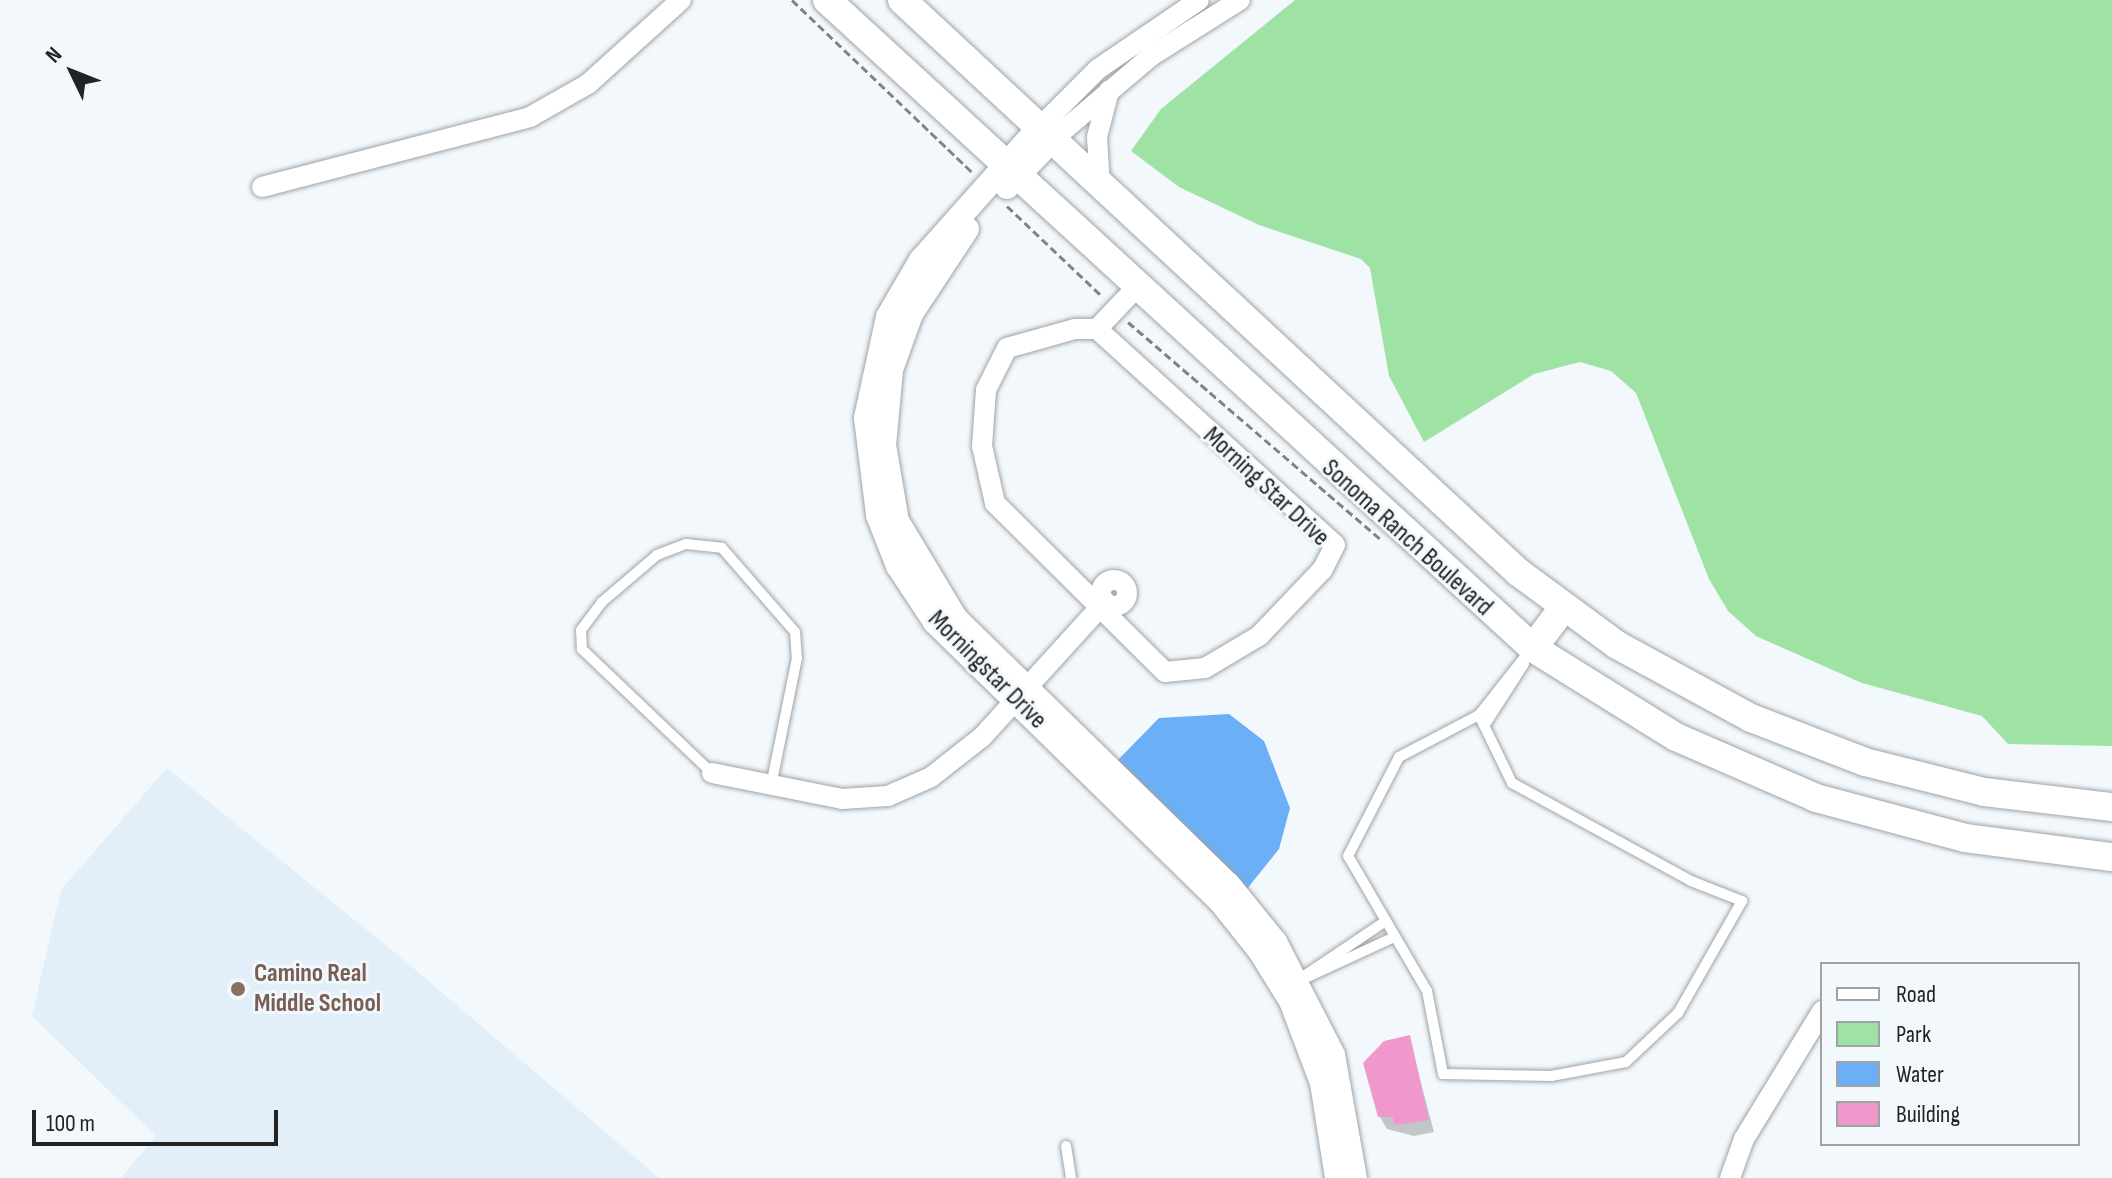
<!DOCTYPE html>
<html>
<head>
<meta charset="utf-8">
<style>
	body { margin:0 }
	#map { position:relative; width:2112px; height:1178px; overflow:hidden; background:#f2f8fc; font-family:"Sofia Sans Condensed",sans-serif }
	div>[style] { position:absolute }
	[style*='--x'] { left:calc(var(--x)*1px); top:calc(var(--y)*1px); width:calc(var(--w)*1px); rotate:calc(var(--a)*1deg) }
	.built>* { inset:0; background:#e2eef8 }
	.green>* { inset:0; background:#9ee3a4 }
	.water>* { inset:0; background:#6bb0f6 }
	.shadow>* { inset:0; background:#0003 }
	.building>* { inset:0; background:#f097cb }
	.path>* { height:3px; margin-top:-1.5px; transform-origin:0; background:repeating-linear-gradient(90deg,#808386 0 8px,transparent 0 12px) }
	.roads { filter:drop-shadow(0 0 2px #9ea3a7) drop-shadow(0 0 2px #9ea3a7) }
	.service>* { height:10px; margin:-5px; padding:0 5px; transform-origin:5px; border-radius:5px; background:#fff }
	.minor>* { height:20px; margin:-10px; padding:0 10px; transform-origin:10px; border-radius:10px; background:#fff }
	.minor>.ring { margin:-10px; padding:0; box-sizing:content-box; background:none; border:20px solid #fff; border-radius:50% }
	.tertiary>* { height:24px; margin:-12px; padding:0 12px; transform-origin:12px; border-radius:12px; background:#fff }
	.secondary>* { height:28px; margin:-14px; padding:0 14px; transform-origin:14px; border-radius:14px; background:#fff }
	.dots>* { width:22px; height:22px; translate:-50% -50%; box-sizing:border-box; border:4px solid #f2f8fc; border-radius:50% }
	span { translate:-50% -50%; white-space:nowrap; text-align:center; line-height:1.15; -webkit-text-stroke:6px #f2f8fc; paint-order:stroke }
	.street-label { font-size:26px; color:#212324 }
	.education-label { font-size:26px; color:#785e54; font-weight:700 }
	.left { translate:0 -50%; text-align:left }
	.legend { position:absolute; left:1820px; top:962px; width:260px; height:184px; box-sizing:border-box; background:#f2f8fc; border:2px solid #9ea3a6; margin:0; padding:10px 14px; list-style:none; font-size:24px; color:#212324 }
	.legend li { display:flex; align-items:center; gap:16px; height:40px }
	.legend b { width:40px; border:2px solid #9ea3a6 }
	.north { position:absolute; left:32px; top:32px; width:80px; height:80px; -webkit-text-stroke:6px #f2f8fc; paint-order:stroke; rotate:313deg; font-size:22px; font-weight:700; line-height:32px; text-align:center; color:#212324 }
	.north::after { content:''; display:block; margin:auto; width:28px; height:36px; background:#212324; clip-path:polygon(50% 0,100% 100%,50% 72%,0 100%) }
	.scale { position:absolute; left:32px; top:1110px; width:246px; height:36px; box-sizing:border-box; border:4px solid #212324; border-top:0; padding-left:10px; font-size:24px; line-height:28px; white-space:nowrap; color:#212324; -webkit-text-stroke:6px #f2f8fc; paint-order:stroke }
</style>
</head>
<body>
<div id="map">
	<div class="built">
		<i style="clip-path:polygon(167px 768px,405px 961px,659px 1178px,121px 1178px,156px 1136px,32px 1016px,61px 890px)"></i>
	</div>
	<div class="green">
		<i style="clip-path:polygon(1295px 0,2112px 0,2112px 746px,2008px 744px,1982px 716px,1862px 683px,1756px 636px,1728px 611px,1709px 579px,1636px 393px,1611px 371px,1580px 362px,1534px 374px,1424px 442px,1389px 376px,1370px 268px,1361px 259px,1259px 225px,1179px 187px,1131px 151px,1161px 109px)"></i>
	</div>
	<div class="water">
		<i style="clip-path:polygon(1229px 714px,1264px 741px,1290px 808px,1279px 849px,1246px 890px,1116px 762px,1159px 718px)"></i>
	</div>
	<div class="shadow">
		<i style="clip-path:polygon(1409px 1038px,1434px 1132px,1414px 1136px,1387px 1129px,1380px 1117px)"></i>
	</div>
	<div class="building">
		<i style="clip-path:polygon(1410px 1035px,1429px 1120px,1394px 1125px,1393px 1117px,1378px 1117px,1363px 1063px,1384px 1041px)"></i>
	</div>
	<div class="path">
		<i style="--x:792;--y:0;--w:250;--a:43.7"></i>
		<i style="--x:1007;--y:206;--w:132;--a:43.5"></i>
		<i style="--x:1128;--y:322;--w:333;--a:40.7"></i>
	</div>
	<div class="roads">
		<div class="service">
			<i style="--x:1479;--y:715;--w:76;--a:64.1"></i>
			<i style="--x:1512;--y:783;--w:204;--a:28.7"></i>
			<i style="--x:1691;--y:881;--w:55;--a:21.4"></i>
			<i style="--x:1742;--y:901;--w:129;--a:119.7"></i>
			<i style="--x:1678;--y:1013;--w:71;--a:136.7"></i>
			<i style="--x:1626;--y:1062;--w:76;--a:169.4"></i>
			<i style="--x:1551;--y:1076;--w:108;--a:-178.9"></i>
			<i style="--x:1443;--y:1074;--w:85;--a:-100.9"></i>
			<i style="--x:1427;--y:991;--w:156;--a:-120.3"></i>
			<i style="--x:1348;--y:856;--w:111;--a:-62.7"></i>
			<i style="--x:1399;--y:757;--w:90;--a:-27.7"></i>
			<i style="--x:1479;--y:715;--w:84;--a:-51.8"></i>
			<i style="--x:1484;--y:726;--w:74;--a:-57.2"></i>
			<i style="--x:712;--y:773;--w:180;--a:-136.4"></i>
			<i style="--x:582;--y:649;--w:19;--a:-93"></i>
			<i style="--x:581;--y:630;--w:35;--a:-53"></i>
			<i style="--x:602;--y:602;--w:72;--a:-40.5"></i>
			<i style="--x:657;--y:555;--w:31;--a:-21"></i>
			<i style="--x:686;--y:544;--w:36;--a:6"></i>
			<i style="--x:722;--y:548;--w:111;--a:49"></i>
			<i style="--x:795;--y:632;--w:26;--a:86"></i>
			<i style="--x:797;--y:658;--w:131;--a:101.5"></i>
			<i style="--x:1307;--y:974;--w:92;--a:-33.9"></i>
			<i style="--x:1299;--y:981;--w:102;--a:-24.8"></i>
			<i style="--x:1066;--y:1146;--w:32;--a:81"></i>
		</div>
		<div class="minor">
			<i style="--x:1037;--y:130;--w:86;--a:-45"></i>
			<i style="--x:1098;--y:69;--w:122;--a:-34.3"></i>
			<i style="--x:1050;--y:142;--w:133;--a:-40.4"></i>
			<i style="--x:1151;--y:56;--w:105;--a:-32.2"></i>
			<i style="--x:262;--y:187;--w:277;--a:-14.6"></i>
			<i style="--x:530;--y:117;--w:67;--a:-29.6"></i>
			<i style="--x:588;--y:84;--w:125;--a:-42.1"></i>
			<i style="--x:1100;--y:187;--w:50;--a:-93.4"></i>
			<i style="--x:1097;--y:137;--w:48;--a:-75.4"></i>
			<i style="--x:1075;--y:329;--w:22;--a:0"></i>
			<i style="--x:1097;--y:329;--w:321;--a:42.2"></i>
			<i style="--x:1335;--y:545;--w:28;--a:117"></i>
			<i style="--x:1322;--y:570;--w:91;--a:133.7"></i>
			<i style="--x:1259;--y:636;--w:63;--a:149.3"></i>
			<i style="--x:1205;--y:668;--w:40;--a:174.3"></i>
			<i style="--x:1165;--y:672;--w:240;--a:-135.2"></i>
			<i style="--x:995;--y:503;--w:58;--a:-102.8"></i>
			<i style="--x:982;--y:446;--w:56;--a:-85.9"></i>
			<i style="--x:986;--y:390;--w:47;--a:-63.4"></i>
			<i style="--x:1007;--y:348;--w:71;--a:-15.6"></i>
			<i style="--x:1097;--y:329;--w:55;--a:-46.5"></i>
			<i class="ring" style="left:1101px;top:580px;width:6px;height:6px"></i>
			<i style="--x:712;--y:773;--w:133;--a:11.3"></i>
			<i style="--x:842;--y:799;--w:46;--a:-3.7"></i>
			<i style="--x:888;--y:796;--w:47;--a:-23.8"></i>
			<i style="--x:931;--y:777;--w:65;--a:-38.1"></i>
			<i style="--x:982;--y:737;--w:183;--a:-47.7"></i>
			<i style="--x:1730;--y:1178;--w:41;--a:-70.3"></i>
			<i style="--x:1744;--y:1139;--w:150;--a:-58.6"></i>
		</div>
		<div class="tertiary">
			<i style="--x:1037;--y:130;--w:174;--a:131.7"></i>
			<i style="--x:921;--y:260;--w:66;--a:120.1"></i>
			<i style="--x:888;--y:317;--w:103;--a:102.3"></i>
			<i style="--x:866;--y:418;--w:98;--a:82.9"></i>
			<i style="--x:878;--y:515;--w:55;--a:68.6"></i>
			<i style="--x:898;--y:566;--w:67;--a:56.5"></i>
			<i style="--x:935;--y:622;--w:400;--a:44.4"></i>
			<i style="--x:1221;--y:902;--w:63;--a:51.5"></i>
			<i style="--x:1260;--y:951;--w:59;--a:58.2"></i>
			<i style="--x:1291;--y:1001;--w:88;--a:69.3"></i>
			<i style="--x:1322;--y:1083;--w:96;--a:81"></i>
			<i style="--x:1007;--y:187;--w:62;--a:-46.3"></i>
			<i style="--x:967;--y:229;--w:102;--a:123.4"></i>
			<i style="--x:911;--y:314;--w:59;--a:109.7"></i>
			<i style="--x:891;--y:370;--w:75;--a:95.3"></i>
			<i style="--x:884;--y:445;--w:77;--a:80.3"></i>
			<i style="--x:897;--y:521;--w:114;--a:59"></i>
			<i style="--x:956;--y:619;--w:380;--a:44.3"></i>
			<i style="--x:1228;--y:884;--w:75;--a:51"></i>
			<i style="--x:1275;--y:942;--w:127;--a:62.8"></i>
			<i style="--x:1333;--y:1055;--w:125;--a:79.9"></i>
		</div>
		<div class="secondary">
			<i style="--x:827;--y:0;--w:958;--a:42.55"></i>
			<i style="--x:1533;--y:648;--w:168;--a:31.9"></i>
			<i style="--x:1676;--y:737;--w:153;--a:23.5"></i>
			<i style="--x:1816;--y:798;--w:154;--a:15"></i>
			<i style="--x:1965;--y:838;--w:148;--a:7.4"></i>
			<i style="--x:902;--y:0;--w:841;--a:42.88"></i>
			<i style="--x:1518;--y:572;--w:123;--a:36.4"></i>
			<i style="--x:1617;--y:645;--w:153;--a:28.6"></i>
			<i style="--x:1751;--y:718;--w:122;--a:21.1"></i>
			<i style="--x:1865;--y:762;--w:123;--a:14.1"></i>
			<i style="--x:1984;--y:792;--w:129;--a:6.7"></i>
			<i style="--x:1533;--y:648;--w:50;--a:-53.1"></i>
		</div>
	</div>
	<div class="dots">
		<i style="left:238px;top:989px;background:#8d6e63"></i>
	</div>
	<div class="street-label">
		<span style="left:1266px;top:487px;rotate:43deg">Morning Star Drive</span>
		<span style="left:1407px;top:538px;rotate:42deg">Sonoma Ranch Boulevard</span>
		<span style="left:987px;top:670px;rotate:45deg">Morningstar Drive</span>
	</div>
	<div class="education-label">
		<span class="left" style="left:254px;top:989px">Camino Real<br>Middle School</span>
	</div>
	<ul class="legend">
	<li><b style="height:10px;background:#fff"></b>Road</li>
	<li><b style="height:22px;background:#9ee3a4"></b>Park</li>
	<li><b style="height:22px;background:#6bb0f6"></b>Water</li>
	<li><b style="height:22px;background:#f097cb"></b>Building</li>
	</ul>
	<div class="north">N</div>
	<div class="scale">100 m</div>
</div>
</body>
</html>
